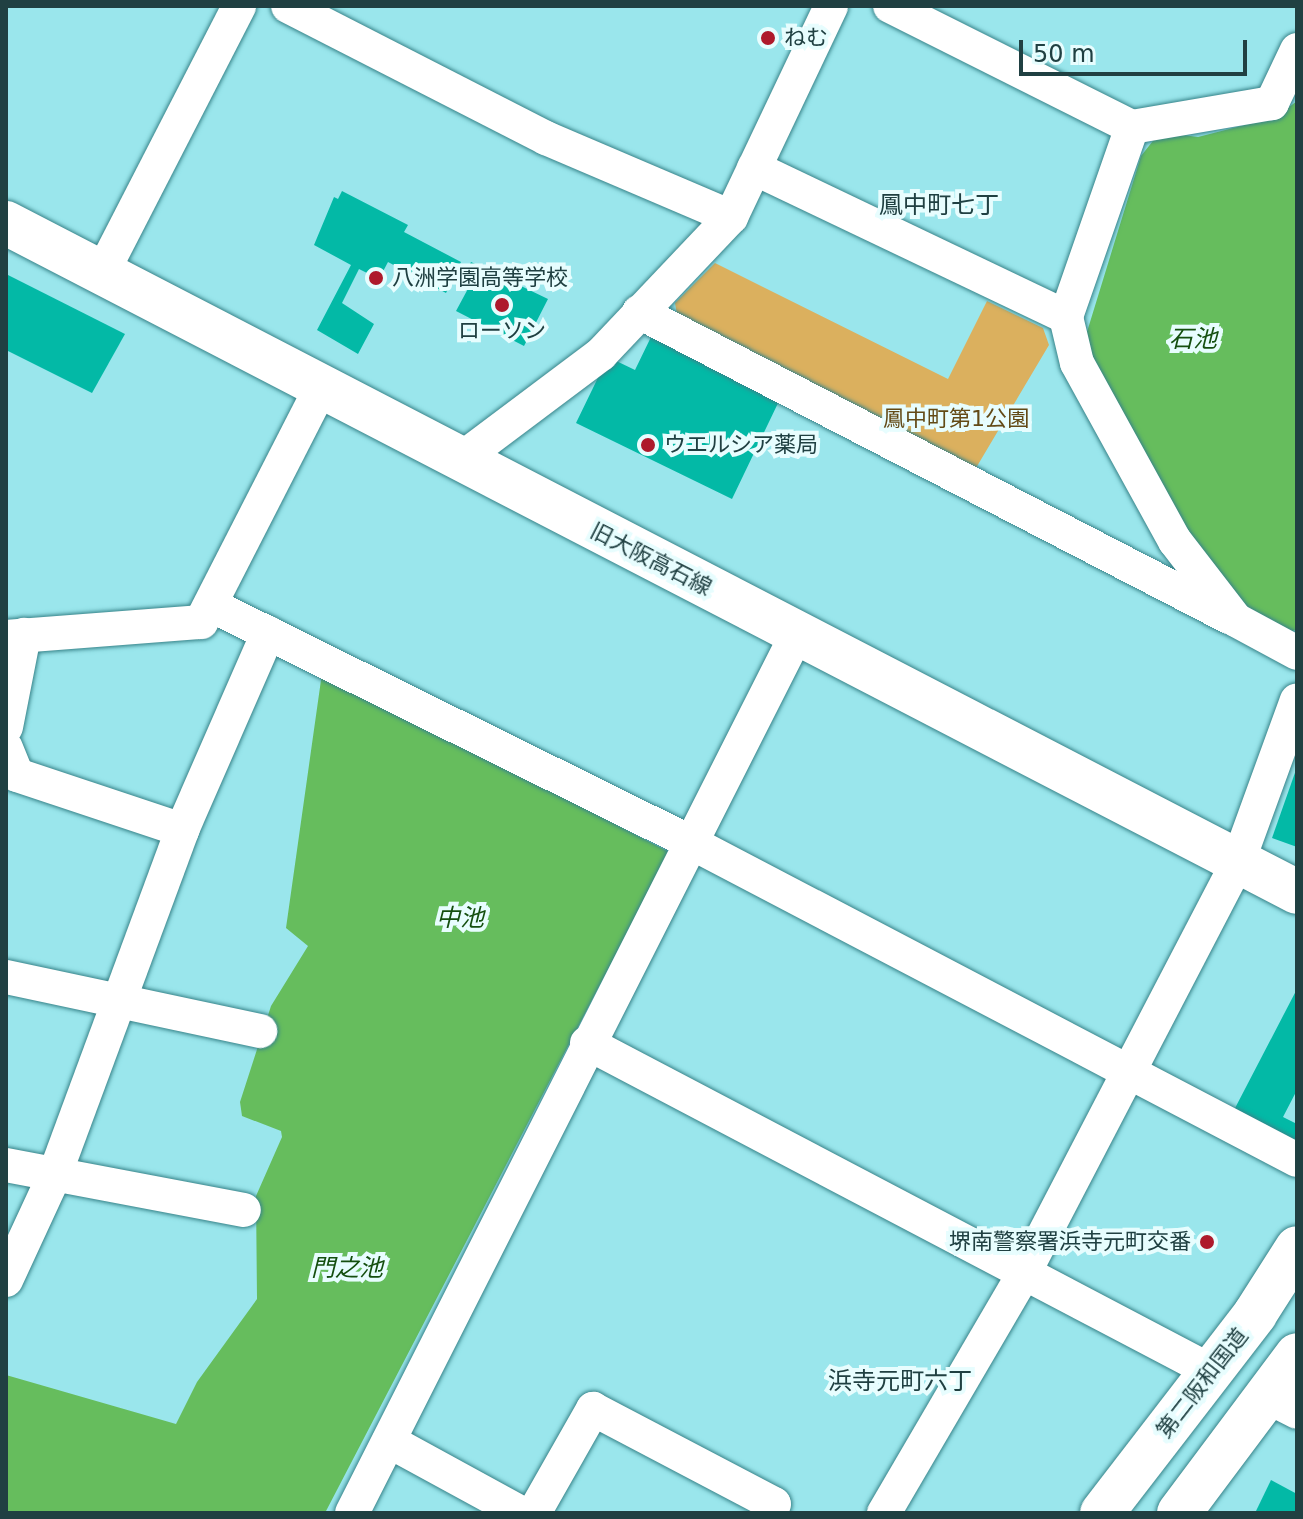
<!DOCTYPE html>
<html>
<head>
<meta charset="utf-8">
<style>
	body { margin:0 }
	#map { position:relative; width:1303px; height:1519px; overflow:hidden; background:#9ae6ec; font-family:"DejaVu Sans","Noto Sans JP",sans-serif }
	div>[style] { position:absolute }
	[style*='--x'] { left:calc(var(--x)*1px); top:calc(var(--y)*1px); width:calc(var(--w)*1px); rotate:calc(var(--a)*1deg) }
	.green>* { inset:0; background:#dbb05e }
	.water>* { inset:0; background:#66bd5d }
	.building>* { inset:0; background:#03b9a6 }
	.roads { filter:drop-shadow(0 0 2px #378389) drop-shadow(0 0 2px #378389) }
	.minor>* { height:34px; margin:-17px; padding:0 17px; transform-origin:17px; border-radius:17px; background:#fff }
	.primary>* { height:44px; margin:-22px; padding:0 22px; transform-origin:22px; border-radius:22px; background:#fff }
	.trunk>* { height:44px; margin:-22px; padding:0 22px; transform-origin:22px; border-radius:22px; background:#fff }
	.dots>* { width:22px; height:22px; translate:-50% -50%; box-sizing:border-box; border:4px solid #e7fdfe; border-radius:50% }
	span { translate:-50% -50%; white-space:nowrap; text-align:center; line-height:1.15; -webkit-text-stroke:8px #e7fdfe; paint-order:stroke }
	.poi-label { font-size:22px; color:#204042 }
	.left { translate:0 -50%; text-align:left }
	.right { translate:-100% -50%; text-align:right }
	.park-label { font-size:22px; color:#634a16 }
	.street-label { font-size:22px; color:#204042 }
	.neighbourhood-label { font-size:24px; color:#204042 }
	.water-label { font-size:24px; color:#144f0f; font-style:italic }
	.frame { position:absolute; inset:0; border:8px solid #204042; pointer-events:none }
	.scale { position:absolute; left:1019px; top:40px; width:228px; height:36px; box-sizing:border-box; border:4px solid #204042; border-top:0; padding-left:10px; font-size:24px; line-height:28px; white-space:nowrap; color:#204042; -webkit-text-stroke:6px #e7fdfe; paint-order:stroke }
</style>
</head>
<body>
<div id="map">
	<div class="green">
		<i style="clip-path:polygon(715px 263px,948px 379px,987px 301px,1043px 328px,1049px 345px,973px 473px,678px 321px,675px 303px)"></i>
	</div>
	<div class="water">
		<i style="clip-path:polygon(1297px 101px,1297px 630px,1283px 632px,1248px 616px,1187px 537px,1083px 345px,1141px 156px,1160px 132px,1198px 137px,1276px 117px)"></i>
		<i style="clip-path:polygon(322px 673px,669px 852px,325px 1513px,6px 1513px,6px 1375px,176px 1424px,197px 1382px,257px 1299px,256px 1196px,282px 1137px,281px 1131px,242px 1116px,240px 1102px,271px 1006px,308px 946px,286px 928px)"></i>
	</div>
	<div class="building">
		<i style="clip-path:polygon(342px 191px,408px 225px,404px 232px,461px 262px,446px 293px,388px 262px,379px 279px,359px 269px,342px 303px,374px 324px,358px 354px,317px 330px,351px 265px,314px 245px,334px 197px,338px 199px)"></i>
		<i style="clip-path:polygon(471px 262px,548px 299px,524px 346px,456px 311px,470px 285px,462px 281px)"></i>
		<i style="clip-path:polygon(6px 274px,125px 334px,92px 393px,6px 350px)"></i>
		<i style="clip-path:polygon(651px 337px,780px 399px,732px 499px,576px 423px,608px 357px,635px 370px)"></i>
		<i style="clip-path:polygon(1297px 767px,1297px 847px,1272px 838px)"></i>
		<i style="clip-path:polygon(1297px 989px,1297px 1090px,1283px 1117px,1297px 1124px,1297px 1144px,1233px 1112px)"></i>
		<i style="clip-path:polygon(1271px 1480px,1297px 1494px,1297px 1513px,1256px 1511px)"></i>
	</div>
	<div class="roads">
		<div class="minor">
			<i style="--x:288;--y:6;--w:290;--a:27.1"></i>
			<i style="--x:546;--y:138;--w:201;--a:23.1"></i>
			<i style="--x:890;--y:6;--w:271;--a:26.6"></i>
			<i style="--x:1297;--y:50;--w:59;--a:115.3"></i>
			<i style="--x:1272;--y:103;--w:142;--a:170.3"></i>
			<i style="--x:1132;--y:127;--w:201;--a:109.2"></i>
			<i style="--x:1066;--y:317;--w:47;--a:76.6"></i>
			<i style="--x:1077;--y:363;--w:203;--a:61.2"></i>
			<i style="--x:1175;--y:541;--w:100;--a:52.3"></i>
			<i style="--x:1236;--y:620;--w:69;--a:28.4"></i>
			<i style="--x:754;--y:168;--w:346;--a:25.5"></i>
			<i style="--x:101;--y:275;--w:302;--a:-62.8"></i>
			<i style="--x:639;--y:312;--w:664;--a:27.34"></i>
			<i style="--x:460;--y:460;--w:176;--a:-36.9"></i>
			<i style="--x:601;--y:354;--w:189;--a:-46.5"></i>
			<i style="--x:731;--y:217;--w:233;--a:-64.6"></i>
			<i style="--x:211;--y:605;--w:534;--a:26.33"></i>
			<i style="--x:690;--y:842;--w:685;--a:27.65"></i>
			<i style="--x:6;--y:637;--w:196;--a:-4.4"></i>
			<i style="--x:201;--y:622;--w:262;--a:-62.9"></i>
			<i style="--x:6;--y:727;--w:94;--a:-78.9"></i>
			<i style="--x:6;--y:748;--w:29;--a:68"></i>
			<i style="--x:17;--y:775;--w:174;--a:18.4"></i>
			<i style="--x:6;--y:977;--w:260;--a:12"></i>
			<i style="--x:587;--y:1043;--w:705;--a:27.73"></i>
			<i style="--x:6;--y:1165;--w:242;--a:10.7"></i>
			<i style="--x:6;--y:1280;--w:117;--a:-65.2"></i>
			<i style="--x:55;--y:1174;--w:367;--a:-69.7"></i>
			<i style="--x:182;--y:830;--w:215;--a:-66.4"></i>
			<i style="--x:1270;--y:1398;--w:30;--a:27"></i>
			<i style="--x:389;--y:1441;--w:150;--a:28.6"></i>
			<i style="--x:352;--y:1513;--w:985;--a:-63.15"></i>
			<i style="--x:534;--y:1513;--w:120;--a:-60.4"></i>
			<i style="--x:593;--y:1409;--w:204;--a:27.7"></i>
			<i style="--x:774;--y:1504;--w:10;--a:114"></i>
			<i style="--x:884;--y:1513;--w:278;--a:-59.7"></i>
			<i style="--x:1024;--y:1273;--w:463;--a:-62.5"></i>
			<i style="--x:1238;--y:862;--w:172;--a:-70"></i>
		</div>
		<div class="primary">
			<i style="--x:6;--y:223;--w:1454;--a:27.39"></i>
		</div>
		<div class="trunk">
			<i style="--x:1102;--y:1513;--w:251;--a:-52.4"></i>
			<i style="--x:1255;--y:1314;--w:78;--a:-57.5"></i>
			<i style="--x:1179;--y:1513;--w:197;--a:-53.2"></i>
		</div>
	</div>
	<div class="dots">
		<i style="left:768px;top:38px;background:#ae1a2c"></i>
		<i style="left:376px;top:278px;background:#ae1a2c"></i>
		<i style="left:502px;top:305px;background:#ae1a2c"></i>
		<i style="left:648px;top:445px;background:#ae1a2c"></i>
		<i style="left:1207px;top:1242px;background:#ae1a2c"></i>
	</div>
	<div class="poi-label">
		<span class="left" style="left:784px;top:38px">ねむ</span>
		<span class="left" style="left:392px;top:278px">八洲学園高等学校</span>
		<span style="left:502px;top:331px">ローソン</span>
		<span class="left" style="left:664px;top:445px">ウエルシア薬局</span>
		<span class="right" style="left:1191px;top:1242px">堺南警察署浜寺元町交番</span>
	</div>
	<div class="park-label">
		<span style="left:956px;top:419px">鳳中町第1公園</span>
	</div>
	<div class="street-label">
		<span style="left:651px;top:559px;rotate:27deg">旧大阪高石線</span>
		<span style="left:1202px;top:1383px;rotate:-52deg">第二阪和国道</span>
	</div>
	<div class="neighbourhood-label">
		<span style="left:939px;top:206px">鳳中町七丁</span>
		<span style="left:900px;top:1382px">浜寺元町六丁</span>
	</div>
	<div class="water-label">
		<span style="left:1193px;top:340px">石池</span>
		<span style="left:460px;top:919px">中池</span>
		<span style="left:347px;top:1269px">門之池</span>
	</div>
	<div class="frame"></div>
	<div class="scale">50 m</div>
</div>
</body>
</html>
